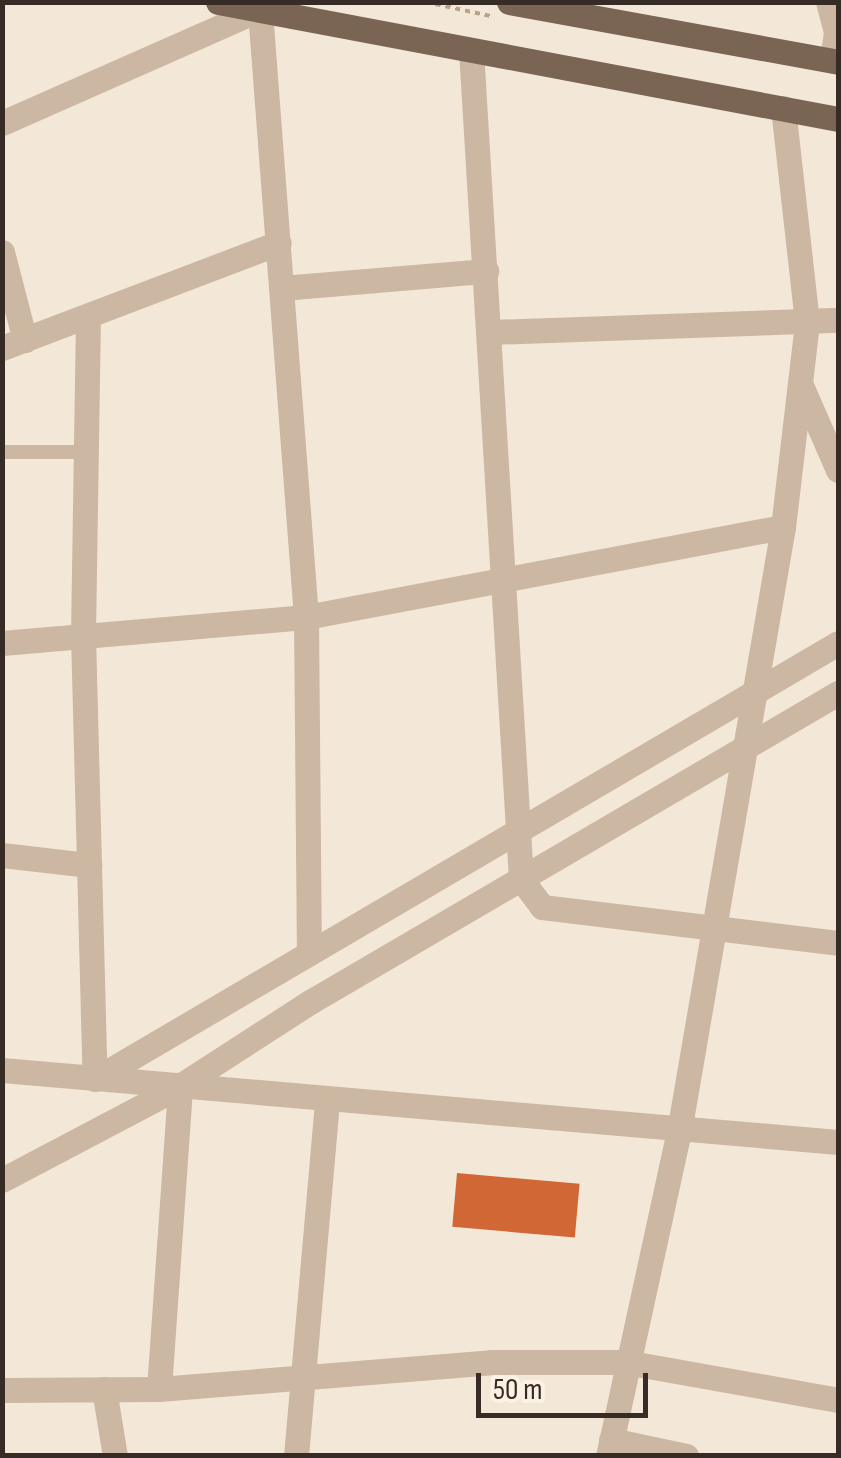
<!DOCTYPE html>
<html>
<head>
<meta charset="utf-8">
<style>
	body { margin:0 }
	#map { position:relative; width:841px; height:1458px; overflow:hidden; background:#f3e8d7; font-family:"Sofia Sans Condensed",sans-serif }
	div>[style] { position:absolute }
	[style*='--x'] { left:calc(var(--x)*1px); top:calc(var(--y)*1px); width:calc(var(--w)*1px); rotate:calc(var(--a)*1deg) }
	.building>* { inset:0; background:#d26736; transform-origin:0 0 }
	.path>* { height:4px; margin-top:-2px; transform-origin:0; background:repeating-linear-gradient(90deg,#b8a28c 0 5px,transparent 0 10px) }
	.lane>* { height:14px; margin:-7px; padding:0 7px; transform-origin:7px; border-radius:7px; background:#ccb8a2 }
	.street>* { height:25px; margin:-12.5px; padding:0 12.5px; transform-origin:12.5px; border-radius:12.5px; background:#ccb8a2 }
	.primary>* { height:25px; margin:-12.5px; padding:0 12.5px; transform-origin:12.5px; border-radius:12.5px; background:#7a6454 }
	span { translate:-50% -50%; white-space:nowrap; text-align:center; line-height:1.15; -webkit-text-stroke:8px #fbf2e3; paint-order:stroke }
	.frame { position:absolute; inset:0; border:5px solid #362c25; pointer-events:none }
	.scale { position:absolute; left:476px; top:1373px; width:172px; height:45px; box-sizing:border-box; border:5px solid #362c25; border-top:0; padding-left:12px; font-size:30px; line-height:35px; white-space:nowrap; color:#362c25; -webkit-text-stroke:8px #fbf2e3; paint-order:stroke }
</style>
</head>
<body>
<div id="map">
	<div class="building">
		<i style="left:457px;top:1173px;width:123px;height:54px;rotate:5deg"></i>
	</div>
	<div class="path">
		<i style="--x:426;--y:2;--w:66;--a:12.3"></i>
	</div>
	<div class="lane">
		<i style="--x:2;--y:452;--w:84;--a:0"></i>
	</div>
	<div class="street">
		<i style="--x:828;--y:2;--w:31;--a:75"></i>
		<i style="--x:836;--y:32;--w:29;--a:98"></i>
		<i style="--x:260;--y:11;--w:608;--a:85.66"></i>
		<i style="--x:306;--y:617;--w:332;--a:89.5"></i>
		<i style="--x:471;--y:50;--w:831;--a:86.55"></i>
		<i style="--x:521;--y:879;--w:35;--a:53"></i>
		<i style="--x:542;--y:907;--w:298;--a:6.9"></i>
		<i style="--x:783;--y:108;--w:216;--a:83.6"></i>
		<i style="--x:807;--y:323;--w:205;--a:96.7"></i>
		<i style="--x:2;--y:123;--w:295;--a:-23.8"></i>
		<i style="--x:2;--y:252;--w:91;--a:75.4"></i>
		<i style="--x:282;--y:288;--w:205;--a:-4.8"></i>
		<i style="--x:88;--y:316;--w:319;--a:90.9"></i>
		<i style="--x:83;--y:635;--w:444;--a:88.5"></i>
		<i style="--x:95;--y:1079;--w:861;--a:-30.4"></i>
		<i style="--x:490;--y:332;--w:348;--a:-2"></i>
		<i style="--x:2;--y:348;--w:296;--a:-20.8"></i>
		<i style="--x:800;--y:383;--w:95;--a:66.4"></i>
		<i style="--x:2;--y:643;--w:305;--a:-4.9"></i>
		<i style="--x:306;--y:617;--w:485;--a:-10.7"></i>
		<i style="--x:783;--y:527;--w:608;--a:99.76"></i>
		<i style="--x:680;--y:1126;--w:338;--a:102.3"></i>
		<i style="--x:2;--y:855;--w:88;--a:6.6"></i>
		<i style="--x:2;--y:1070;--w:839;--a:4.92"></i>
		<i style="--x:2;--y:1180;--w:201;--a:-27.8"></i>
		<i style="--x:180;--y:1086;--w:155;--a:-32.9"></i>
		<i style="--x:310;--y:1002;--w:612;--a:-30.34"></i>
		<i style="--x:104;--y:1389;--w:68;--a:80.7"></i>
		<i style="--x:159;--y:1389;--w:304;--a:-86"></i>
		<i style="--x:2;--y:1390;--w:157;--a:-0.4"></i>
		<i style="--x:159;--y:1389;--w:333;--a:-4.6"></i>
		<i style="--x:491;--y:1362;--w:134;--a:0"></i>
		<i style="--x:625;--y:1362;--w:216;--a:10.1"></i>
		<i style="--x:611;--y:1440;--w:77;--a:12"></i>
		<i style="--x:296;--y:1456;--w:357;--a:-85"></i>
	</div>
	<div class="primary">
		<i style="--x:218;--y:2;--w:631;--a:10.69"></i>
		<i style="--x:509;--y:2;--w:334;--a:10.3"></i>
	</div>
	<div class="frame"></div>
	<div class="scale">50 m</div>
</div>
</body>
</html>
